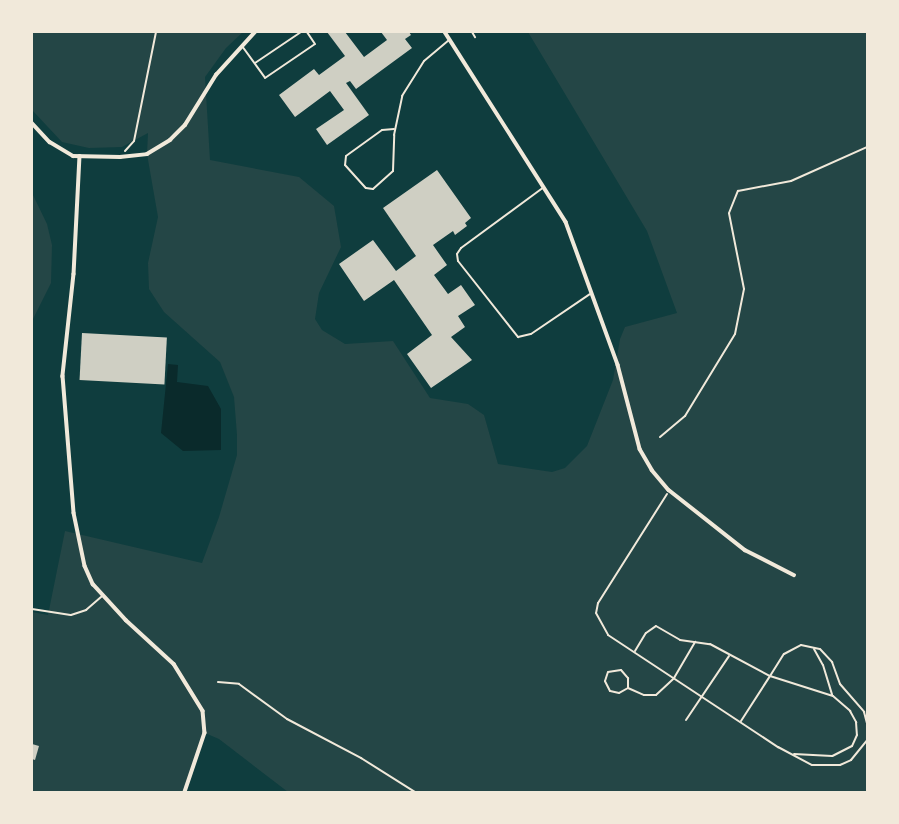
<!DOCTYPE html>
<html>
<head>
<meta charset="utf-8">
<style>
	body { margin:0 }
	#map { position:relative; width:899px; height:824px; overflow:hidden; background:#0f3d3e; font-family:Signika,sans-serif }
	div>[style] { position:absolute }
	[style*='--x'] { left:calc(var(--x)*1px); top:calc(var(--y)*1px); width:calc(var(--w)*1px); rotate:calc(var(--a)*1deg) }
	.green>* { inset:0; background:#244646 }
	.water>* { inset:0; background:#0a2a2b }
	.building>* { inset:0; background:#cfcfc3; transform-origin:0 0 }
	.path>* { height:2px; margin:-1px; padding:0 1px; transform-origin:1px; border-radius:1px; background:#f1e9da }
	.service>* { height:2px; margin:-1px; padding:0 1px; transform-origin:1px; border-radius:1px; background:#f1e9da }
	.minor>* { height:3.5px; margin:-1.75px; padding:0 1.75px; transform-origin:1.75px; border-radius:1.75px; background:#f1e9da }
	span { translate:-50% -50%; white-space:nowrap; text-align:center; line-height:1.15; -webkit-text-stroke:5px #f1e9da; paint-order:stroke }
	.frame { position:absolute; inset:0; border:33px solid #f1e9da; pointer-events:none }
</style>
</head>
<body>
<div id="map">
	<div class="green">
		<i style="clip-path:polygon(32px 32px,243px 32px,226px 48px,205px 77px,210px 160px,299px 177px,334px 206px,341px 247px,319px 293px,315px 319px,322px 330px,345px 344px,393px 341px,430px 398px,468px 404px,484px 415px,498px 464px,552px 472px,565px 468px,587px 446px,613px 380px,620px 339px,625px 327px,677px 313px,647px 231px,528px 32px,867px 32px,867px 792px,288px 792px,219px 739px,205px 733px,185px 792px,32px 792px,32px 612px,48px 615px,65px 531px,202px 563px,219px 517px,237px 455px,237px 435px,234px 397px,220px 362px,164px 312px,149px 289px,148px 263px,158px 217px,147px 154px,148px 133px,122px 147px,89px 148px,62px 142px,32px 110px)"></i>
		<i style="clip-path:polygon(32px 193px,47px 224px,52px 245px,51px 283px,32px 321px)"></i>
	</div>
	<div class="water">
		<i style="clip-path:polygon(168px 364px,178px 365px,177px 382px,208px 386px,221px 409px,221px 450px,183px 451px,161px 433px)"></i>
	</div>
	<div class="building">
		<i style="clip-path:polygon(327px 32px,345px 32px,364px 57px,387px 40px,381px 32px,409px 32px,411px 35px,405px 39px,412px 48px,356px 89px,350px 81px,346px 83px,369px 115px,327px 145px,316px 129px,344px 110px,330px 91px,295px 117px,279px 95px,314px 69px,319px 75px,345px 56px)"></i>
		<i style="clip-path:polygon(437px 170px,471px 218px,465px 223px,467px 226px,455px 235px,453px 231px,433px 245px,447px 265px,434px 275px,448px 294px,461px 285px,475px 305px,458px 316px,465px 327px,451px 337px,472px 360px,431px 388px,407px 354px,432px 335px,394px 280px,364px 301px,339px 264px,373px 240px,396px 271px,416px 256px,383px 208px)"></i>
		<i style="left:82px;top:333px;width:85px;height:47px;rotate:3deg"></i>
		<i style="clip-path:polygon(32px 744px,39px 746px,35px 760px,32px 759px)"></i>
	</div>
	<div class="path">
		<i style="--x:472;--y:32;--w:6;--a:59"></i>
		<i style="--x:125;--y:151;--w:13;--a:-48"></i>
		<i style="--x:134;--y:141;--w:111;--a:-78.6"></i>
		<i style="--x:660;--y:437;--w:33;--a:-40"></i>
		<i style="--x:685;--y:416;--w:96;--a:-58.6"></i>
		<i style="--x:735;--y:334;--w:46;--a:-78.7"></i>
		<i style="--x:744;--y:289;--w:77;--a:-101.2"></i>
		<i style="--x:729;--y:213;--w:24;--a:-68"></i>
		<i style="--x:738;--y:191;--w:54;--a:-10.7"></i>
		<i style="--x:791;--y:181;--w:83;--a:-24.1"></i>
		<i style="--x:667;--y:494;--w:129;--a:122.3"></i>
		<i style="--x:598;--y:603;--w:10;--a:101"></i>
		<i style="--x:596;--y:613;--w:25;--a:61"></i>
		<i style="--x:608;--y:635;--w:204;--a:33.4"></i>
		<i style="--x:778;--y:747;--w:38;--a:28"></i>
		<i style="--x:812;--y:765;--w:28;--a:0"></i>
		<i style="--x:840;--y:765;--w:12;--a:-24"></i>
		<i style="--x:851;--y:760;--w:26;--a:-51"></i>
		<i style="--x:814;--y:649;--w:18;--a:61"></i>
		<i style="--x:823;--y:665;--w:31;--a:73"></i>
		<i style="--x:635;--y:651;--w:21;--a:-59"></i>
		<i style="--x:646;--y:633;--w:12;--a:-35"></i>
		<i style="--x:656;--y:626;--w:28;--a:30"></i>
		<i style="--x:680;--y:640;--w:30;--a:8"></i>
		<i style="--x:710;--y:644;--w:68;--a:28.1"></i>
		<i style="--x:770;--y:676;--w:26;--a:-58"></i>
		<i style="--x:784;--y:654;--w:19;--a:-28"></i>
		<i style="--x:801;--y:645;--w:19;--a:12"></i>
		<i style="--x:820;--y:649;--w:18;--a:47"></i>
		<i style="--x:832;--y:662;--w:23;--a:70"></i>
		<i style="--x:840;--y:684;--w:37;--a:49"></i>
		<i style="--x:864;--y:712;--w:11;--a:75"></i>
		<i style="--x:218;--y:682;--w:21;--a:5"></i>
		<i style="--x:239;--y:684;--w:59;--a:36.1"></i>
		<i style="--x:287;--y:719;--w:84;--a:27.8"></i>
		<i style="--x:361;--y:758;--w:64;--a:32.2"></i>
		<i style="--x:628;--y:688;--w:10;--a:151"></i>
		<i style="--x:619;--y:693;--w:9;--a:-167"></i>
		<i style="--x:610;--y:691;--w:11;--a:-117"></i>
		<i style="--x:605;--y:681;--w:9;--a:-72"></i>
		<i style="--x:608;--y:672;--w:13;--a:-9"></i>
		<i style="--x:621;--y:670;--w:11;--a:49"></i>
		<i style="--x:628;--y:678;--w:10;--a:90"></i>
		<i style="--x:628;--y:688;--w:17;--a:24"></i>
		<i style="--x:644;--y:695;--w:12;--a:0"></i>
		<i style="--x:656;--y:695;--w:25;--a:-43"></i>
		<i style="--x:674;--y:678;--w:42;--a:-59.7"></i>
		<i style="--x:686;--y:720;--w:77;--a:-56.1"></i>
		<i style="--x:741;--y:721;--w:54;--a:-57.2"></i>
		<i style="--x:770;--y:676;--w:66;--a:17.6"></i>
		<i style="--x:833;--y:696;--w:23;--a:41"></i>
		<i style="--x:850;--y:711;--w:13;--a:61"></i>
		<i style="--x:856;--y:722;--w:13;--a:86"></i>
		<i style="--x:857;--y:735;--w:12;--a:114"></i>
		<i style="--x:852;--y:746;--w:22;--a:153"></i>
		<i style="--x:832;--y:756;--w:38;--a:-177"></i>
	</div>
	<div class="service">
		<i style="--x:242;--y:46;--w:39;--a:54"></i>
		<i style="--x:265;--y:78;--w:60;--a:-34.2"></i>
		<i style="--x:315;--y:44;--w:14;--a:-124"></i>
		<i style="--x:255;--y:63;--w:55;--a:-34"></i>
		<i style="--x:394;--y:129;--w:12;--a:175"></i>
		<i style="--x:382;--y:130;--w:44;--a:144.2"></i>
		<i style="--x:346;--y:156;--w:9;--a:96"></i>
		<i style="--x:345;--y:165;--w:31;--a:48"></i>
		<i style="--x:366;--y:188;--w:7;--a:8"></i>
		<i style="--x:373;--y:189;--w:27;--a:-42"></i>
		<i style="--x:393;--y:171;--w:36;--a:-88"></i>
		<i style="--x:394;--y:135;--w:40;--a:-78"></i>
		<i style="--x:402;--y:96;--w:41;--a:-57.8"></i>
		<i style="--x:424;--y:61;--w:33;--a:-40"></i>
		<i style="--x:544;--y:187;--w:103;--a:143.7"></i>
		<i style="--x:461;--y:248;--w:7;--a:124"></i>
		<i style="--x:457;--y:254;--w:7;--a:82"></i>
		<i style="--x:458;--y:261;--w:97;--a:51.7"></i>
		<i style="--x:518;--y:337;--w:13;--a:-13"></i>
		<i style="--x:531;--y:334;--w:71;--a:-34.1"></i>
		<i style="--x:32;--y:609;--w:39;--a:9"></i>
		<i style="--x:71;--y:615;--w:16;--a:-18"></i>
		<i style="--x:86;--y:610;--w:21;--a:-41"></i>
	</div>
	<div class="minor">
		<i style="--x:445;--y:32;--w:225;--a:57.5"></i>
		<i style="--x:566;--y:222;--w:152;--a:70"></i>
		<i style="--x:618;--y:365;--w:87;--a:75.3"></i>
		<i style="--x:640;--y:449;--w:24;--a:60"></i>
		<i style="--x:652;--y:470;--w:26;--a:50"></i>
		<i style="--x:669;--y:490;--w:97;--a:38.3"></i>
		<i style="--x:745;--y:550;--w:55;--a:27"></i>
		<i style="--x:32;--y:123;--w:26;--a:47"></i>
		<i style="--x:50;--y:142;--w:27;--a:31"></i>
		<i style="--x:73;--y:156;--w:47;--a:1.2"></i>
		<i style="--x:120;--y:157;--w:27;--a:-6"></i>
		<i style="--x:147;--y:154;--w:27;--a:-31"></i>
		<i style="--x:170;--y:140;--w:21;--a:-45"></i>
		<i style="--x:185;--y:125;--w:59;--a:-58.2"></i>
		<i style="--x:216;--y:75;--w:58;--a:-47.8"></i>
		<i style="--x:80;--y:156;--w:118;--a:92.9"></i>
		<i style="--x:74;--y:274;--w:103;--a:96.2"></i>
		<i style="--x:63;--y:376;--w:137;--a:85.4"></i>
		<i style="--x:74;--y:513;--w:54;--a:78.3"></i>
		<i style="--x:85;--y:566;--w:20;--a:66"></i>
		<i style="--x:93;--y:584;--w:49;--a:47.5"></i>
		<i style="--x:126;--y:620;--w:65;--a:42.5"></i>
		<i style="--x:174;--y:664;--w:55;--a:58.3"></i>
		<i style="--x:203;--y:711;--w:22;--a:85"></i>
		<i style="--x:205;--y:733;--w:62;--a:108.7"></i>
	</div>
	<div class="frame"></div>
</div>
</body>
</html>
